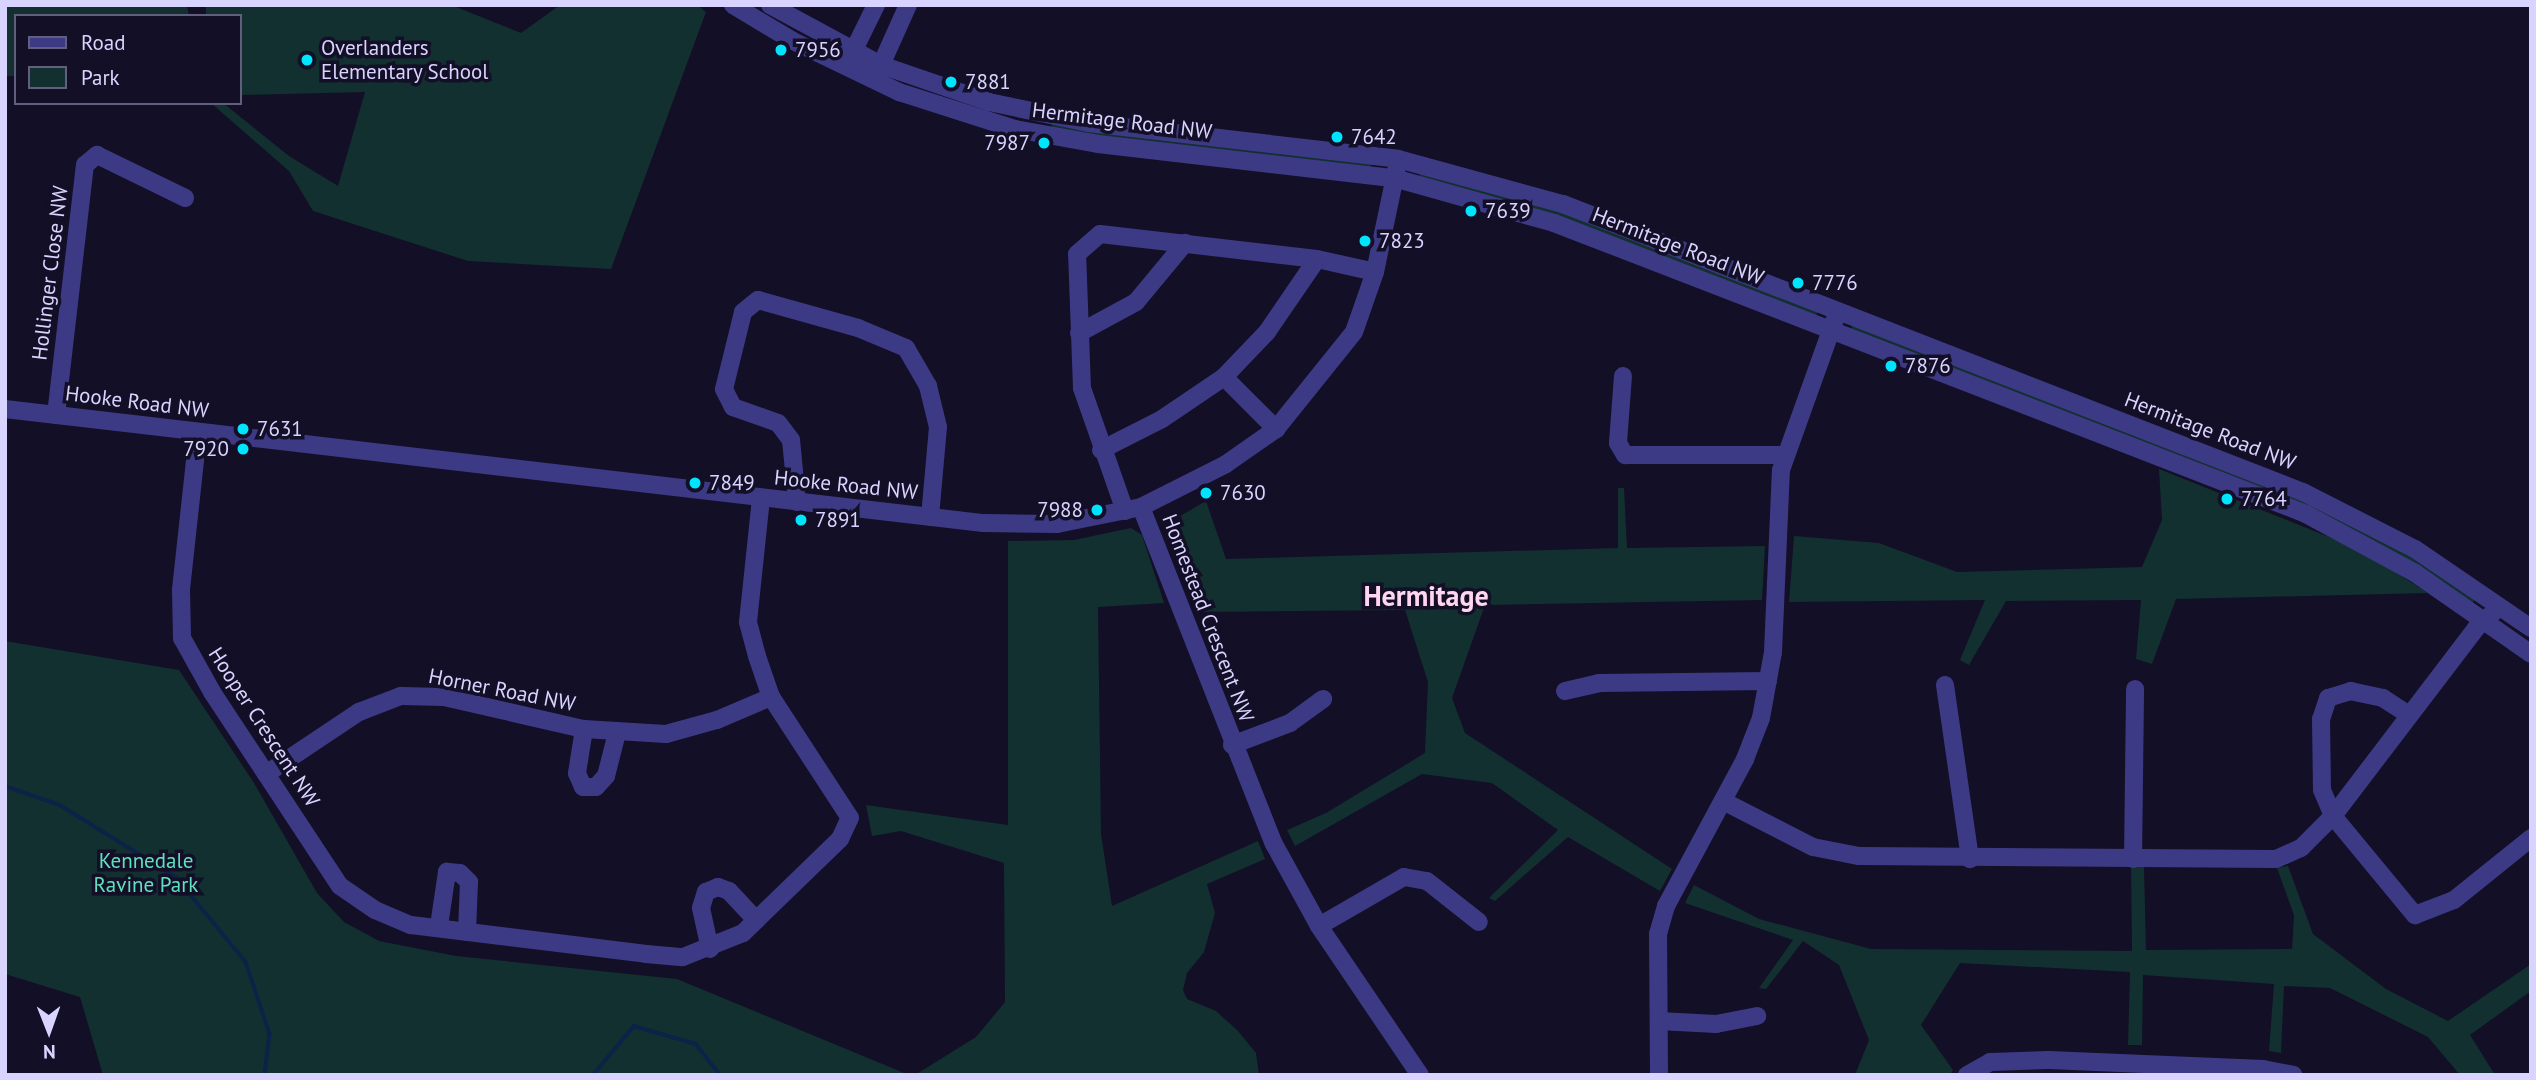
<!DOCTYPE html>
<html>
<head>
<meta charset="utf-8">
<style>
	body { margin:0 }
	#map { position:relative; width:2536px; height:1080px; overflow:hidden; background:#130f26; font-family:"PT Sans",sans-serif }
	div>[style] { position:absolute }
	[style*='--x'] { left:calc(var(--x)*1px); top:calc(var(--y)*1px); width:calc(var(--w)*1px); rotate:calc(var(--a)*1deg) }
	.green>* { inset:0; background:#12302f }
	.stream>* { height:3.5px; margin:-1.75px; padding:0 1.75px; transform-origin:1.75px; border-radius:1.75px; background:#0c2248 }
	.minor>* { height:18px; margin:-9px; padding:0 9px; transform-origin:9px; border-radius:9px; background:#3d3a85 }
	.dots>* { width:19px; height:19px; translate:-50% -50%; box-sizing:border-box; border:4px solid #130f26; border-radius:50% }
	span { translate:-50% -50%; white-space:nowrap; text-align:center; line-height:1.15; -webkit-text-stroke:7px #130f26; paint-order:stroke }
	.poi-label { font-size:21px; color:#d9d4ff }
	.left { translate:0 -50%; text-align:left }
	.right { translate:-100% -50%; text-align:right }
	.street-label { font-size:21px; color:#d9d4ff }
	.park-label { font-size:21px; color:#5fe0c0 }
	.district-label { font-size:28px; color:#ffd6f0; font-weight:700 }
	.frame { position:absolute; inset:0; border:7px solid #d9d4ff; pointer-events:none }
	.legend { position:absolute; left:14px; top:14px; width:228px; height:91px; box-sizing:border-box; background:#130f26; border:2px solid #625e7d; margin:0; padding:9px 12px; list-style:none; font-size:21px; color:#d9d4ff }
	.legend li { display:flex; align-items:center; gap:14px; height:35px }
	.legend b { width:35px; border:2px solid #625e7d }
	.north { position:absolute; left:14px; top:996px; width:70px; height:70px; -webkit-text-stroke:5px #130f26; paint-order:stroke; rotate:179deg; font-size:19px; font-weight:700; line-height:28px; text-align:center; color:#d9d4ff }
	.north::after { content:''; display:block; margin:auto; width:24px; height:32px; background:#d9d4ff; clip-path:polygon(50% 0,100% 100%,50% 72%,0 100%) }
</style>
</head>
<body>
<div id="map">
	<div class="green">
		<i style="clip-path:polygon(5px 5px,187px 5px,189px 16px,16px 16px,16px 76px,5px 76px)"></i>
		<i style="clip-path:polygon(206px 5px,451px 5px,521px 33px,560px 5px,697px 5px,706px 12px,611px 269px,468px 261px,313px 211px,289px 171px,211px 103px,223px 103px,289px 156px,338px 186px,365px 92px,240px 95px,240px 16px,206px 16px)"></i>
		<i style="clip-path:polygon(1052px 124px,1372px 163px,1370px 168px,1153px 145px,1051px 129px)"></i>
		<i style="clip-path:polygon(1420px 173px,1529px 199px,1818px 312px,1815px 317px,1581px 226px,1419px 177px)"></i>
		<i style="clip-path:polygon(1852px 325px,2296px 496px,2388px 541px,2476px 599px,2472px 603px,2416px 566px,1851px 330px)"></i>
		<i style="clip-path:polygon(2159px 469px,2359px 549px,2428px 593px,2176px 599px,2152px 664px,2136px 659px,2141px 600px,2006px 601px,1969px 665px,1960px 660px,1985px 600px,1789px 602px,1794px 536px,1879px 543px,1957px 572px,2142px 567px,2162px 520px)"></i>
		<i style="clip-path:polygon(1618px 488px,1624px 488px,1627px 548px,1765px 546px,1762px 600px,1485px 605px,1452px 698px,1465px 733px,1672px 869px,1660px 891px,1568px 837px,1495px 901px,1489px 898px,1558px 830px,1492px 783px,1422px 774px,1295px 846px,1287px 830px,1326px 813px,1425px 753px,1428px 682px,1405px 610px,1203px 612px,1172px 527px,1175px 519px,1206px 501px,1226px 559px,1618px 548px)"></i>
		<i style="clip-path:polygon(1131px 528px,1142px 535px,1164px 603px,1098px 607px,1101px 834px,1112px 906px,1258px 841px,1265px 859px,1207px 884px,1215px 913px,1204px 952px,1187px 973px,1183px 990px,1187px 999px,1216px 1011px,1238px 1031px,1256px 1053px,1259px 1075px,915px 1075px,976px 1037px,1005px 1002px,1004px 863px,901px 831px,872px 836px,866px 805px,1008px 825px,1008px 541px,1074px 540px)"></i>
		<i style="clip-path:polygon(5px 641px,179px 670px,254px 783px,317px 893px,344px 922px,379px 941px,456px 956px,677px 979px,909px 1075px,103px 1075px,80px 997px,5px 974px)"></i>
		<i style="clip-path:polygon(2288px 866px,2313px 934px,2386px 989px,2448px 1021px,2531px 964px,2531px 991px,2470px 1035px,2495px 1075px,2460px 1075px,2428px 1037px,2330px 988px,2284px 986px,2281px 1053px,2269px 1051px,2274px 984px,2143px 975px,2142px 1045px,2128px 1045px,2130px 972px,1960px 963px,1921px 1025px,1953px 1070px,1950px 1075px,1855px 1075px,1869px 1040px,1839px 965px,1803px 941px,1766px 989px,1759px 988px,1793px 940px,1685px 903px,1694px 885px,1759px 919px,1871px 949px,2132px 951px,2131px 867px,2144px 867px,2146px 950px,2292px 949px,2294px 915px,2277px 868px)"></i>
	</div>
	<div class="stream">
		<i style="--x:5;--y:786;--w:58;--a:19.1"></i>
		<i style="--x:60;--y:805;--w:137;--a:31.8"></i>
		<i style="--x:176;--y:877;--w:110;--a:50.5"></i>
		<i style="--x:246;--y:962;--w:76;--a:71.6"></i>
		<i style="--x:270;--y:1034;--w:41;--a:97"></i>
		<i style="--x:593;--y:1075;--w:64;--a:-50.1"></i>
		<i style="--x:634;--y:1026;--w:65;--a:16.2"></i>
		<i style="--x:696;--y:1044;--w:39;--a:52"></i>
	</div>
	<div class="minor">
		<i style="--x:733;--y:5;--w:70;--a:31"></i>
		<i style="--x:793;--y:41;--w:118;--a:25.7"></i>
		<i style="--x:899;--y:92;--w:122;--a:17.7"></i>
		<i style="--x:1015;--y:129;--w:84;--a:10.2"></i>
		<i style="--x:1098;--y:144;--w:298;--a:6.6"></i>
		<i style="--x:1394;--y:178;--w:166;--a:15.7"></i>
		<i style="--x:1554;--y:223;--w:806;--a:21.15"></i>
		<i style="--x:2306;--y:514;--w:124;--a:28.4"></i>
		<i style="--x:2415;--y:573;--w:141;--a:34.9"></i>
		<i style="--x:770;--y:5;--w:126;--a:28.4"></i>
		<i style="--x:881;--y:65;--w:114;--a:18.9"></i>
		<i style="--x:989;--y:102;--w:102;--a:11.9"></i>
		<i style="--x:1089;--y:123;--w:311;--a:6.6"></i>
		<i style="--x:1398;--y:159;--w:171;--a:15.3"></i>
		<i style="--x:1563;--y:204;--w:794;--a:21.27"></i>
		<i style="--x:2303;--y:492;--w:126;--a:27"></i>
		<i style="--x:2415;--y:549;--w:140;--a:34.3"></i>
		<i style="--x:848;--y:62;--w:64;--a:-63.8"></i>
		<i style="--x:877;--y:74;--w:76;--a:-65.8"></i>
		<i style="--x:1079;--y:333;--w:65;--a:-28.5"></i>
		<i style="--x:1136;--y:302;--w:77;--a:-50.3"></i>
		<i style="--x:1623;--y:376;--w:67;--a:94.3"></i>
		<i style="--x:1618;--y:443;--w:14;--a:60"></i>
		<i style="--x:1625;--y:455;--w:159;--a:0"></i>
		<i style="--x:1224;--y:377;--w:74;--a:45"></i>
		<i style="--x:5;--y:409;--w:985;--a:6.65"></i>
		<i style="--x:983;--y:523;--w:74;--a:0.8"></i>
		<i style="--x:1057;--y:524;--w:86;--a:-11.4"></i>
		<i style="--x:1141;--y:507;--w:95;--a:-26.8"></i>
		<i style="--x:1226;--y:464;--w:61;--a:-35"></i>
		<i style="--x:1276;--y:429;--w:124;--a:-51.2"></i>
		<i style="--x:1354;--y:332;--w:64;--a:-70.7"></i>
		<i style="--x:1375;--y:272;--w:107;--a:-78.2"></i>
		<i style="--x:56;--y:415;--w:252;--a:-83.4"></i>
		<i style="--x:85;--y:165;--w:16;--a:-40"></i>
		<i style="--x:97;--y:155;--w:98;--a:26"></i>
		<i style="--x:198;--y:433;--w:158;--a:96.2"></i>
		<i style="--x:181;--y:590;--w:48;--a:88.8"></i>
		<i style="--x:182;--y:638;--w:62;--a:60.9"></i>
		<i style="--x:212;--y:692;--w:232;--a:56.6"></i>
		<i style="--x:340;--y:886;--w:42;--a:34.4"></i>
		<i style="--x:375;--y:910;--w:39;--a:23"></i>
		<i style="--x:411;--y:925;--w:237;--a:7"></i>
		<i style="--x:646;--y:954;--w:37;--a:5"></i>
		<i style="--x:683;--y:957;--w:65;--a:-21.8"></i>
		<i style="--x:743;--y:933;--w:135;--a:-44.1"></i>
		<i style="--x:840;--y:839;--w:23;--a:-65"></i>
		<i style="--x:850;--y:818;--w:145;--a:-123.1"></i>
		<i style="--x:771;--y:697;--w:43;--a:-108.9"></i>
		<i style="--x:757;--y:656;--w:35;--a:-105"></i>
		<i style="--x:748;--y:622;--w:125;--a:-84"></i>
		<i style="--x:1101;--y:450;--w:68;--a:-26.9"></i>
		<i style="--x:1162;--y:419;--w:75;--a:-34.1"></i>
		<i style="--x:1224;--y:377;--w:62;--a:-46.3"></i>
		<i style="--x:1267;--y:332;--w:88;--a:-55.6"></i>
		<i style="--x:797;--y:502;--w:62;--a:-95.5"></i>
		<i style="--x:791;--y:440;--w:21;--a:-127"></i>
		<i style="--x:778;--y:423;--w:48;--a:-160.4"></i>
		<i style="--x:733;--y:407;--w:20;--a:-117"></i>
		<i style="--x:724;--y:389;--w:79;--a:-76.1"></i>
		<i style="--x:743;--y:312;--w:19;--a:-39"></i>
		<i style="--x:758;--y:300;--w:104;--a:15.6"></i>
		<i style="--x:858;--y:328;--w:52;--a:22.6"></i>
		<i style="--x:906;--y:348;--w:44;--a:59.9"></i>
		<i style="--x:928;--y:386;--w:42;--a:76.3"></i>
		<i style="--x:938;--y:427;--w:90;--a:95.1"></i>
		<i style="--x:1141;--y:507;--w:362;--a:68.5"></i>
		<i style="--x:1274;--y:844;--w:94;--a:61.2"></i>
		<i style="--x:1319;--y:926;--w:180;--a:55.9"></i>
		<i style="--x:1125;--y:511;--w:130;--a:-109.3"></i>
		<i style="--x:1082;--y:388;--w:134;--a:-92.1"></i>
		<i style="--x:1077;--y:254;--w:30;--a:-41"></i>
		<i style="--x:1100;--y:234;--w:218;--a:6.6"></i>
		<i style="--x:1317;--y:259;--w:59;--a:12.6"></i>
		<i style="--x:1945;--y:685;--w:176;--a:81.8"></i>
		<i style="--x:1565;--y:691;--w:35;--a:-13"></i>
		<i style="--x:1599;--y:683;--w:169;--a:-0.7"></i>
		<i style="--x:2409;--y:715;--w:31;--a:-147"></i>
		<i style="--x:2383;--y:698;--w:33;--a:-168"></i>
		<i style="--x:2351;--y:691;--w:24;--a:163"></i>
		<i style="--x:2328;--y:698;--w:22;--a:108"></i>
		<i style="--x:2321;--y:719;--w:71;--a:89.2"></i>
		<i style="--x:2322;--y:790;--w:28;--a:67"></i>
		<i style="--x:2333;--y:816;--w:129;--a:50.4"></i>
		<i style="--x:2415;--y:915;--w:42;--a:-21"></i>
		<i style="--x:2454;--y:900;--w:99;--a:-38.8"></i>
		<i style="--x:584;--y:729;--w:45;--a:99"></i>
		<i style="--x:577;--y:773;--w:15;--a:67"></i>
		<i style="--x:583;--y:787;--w:13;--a:0"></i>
		<i style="--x:596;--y:787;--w:15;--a:-48"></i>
		<i style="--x:606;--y:776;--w:44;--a:-75.7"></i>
		<i style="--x:1232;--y:745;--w:62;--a:-20.8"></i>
		<i style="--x:1290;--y:723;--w:41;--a:-36"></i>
		<i style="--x:266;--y:774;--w:112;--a:-33.7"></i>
		<i style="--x:359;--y:712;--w:45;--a:-20.9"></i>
		<i style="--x:401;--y:696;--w:43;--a:1.3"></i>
		<i style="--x:444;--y:697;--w:144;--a:12.9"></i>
		<i style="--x:584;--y:729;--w:82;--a:3.5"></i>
		<i style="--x:666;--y:734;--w:53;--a:-15.4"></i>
		<i style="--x:717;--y:720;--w:59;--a:-23.1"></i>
		<i style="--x:1723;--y:801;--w:101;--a:27.1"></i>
		<i style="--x:1813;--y:847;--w:47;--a:11.1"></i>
		<i style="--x:1859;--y:856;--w:417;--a:0.4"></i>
		<i style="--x:2276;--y:859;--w:27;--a:-24"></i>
		<i style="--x:2301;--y:848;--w:45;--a:-45"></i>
		<i style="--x:2333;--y:816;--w:238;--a:-52.7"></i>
		<i style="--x:2477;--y:627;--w:20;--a:-41"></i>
		<i style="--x:2133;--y:859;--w:170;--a:-89.3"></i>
		<i style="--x:439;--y:926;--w:55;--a:-81.6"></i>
		<i style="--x:447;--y:872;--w:13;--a:4"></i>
		<i style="--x:460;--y:873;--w:13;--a:45"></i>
		<i style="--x:469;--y:882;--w:50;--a:92.3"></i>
		<i style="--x:1319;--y:926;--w:98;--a:-30"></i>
		<i style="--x:1404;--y:877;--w:23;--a:10"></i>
		<i style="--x:1427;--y:881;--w:66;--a:38.3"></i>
		<i style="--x:710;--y:949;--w:42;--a:-102.4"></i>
		<i style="--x:701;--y:908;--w:17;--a:-73"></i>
		<i style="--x:706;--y:892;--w:13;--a:-23"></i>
		<i style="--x:718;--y:887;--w:12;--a:20"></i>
		<i style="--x:729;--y:891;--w:40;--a:47"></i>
		<i style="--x:1659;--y:1021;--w:57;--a:3"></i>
		<i style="--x:1716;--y:1024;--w:42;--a:-11"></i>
		<i style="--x:1659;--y:1075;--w:141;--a:-90.4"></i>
		<i style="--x:1658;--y:934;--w:29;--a:-74"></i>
		<i style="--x:1666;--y:906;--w:167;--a:-61.7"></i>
		<i style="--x:1745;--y:759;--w:44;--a:-68.7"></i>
		<i style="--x:1761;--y:718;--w:67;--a:-79.7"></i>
		<i style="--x:1773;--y:652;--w:182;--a:-87.5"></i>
		<i style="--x:1781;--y:470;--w:160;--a:-70.3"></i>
		<i style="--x:1967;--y:1075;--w:26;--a:-29"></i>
		<i style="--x:1990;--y:1062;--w:59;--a:-1.9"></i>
		<i style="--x:2049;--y:1060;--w:214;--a:2.4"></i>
		<i style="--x:2263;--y:1069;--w:31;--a:11"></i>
	</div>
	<div class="dots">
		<i style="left:781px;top:50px;background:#00e5ff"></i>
		<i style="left:307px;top:60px;background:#00e5ff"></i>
		<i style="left:951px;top:82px;background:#00e5ff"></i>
		<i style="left:1337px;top:137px;background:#00e5ff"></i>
		<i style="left:1044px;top:143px;background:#00e5ff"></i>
		<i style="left:1471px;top:211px;background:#00e5ff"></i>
		<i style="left:1365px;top:241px;background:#00e5ff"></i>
		<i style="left:1798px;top:283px;background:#00e5ff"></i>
		<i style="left:1891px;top:366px;background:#00e5ff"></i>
		<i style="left:243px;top:429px;background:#00e5ff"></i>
		<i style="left:243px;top:449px;background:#00e5ff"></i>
		<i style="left:695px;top:483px;background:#00e5ff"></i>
		<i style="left:1206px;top:493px;background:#00e5ff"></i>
		<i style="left:2227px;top:499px;background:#00e5ff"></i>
		<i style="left:1097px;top:510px;background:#00e5ff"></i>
		<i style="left:801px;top:520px;background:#00e5ff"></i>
	</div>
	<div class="poi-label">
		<span class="left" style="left:321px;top:60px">Overlanders<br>Elementary School</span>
		<span class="left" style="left:795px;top:50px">7956</span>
		<span class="left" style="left:965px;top:82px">7881</span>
		<span class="left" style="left:1351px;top:137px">7642</span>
		<span class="right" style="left:1030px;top:143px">7987</span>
		<span class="left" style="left:1485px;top:211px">7639</span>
		<span class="left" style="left:1379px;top:241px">7823</span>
		<span class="left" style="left:1812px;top:283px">7776</span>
		<span class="left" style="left:1905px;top:366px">7876</span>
		<span class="left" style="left:257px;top:429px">7631</span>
		<span class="right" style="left:229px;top:449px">7920</span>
		<span class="left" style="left:709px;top:483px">7849</span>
		<span class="left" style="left:1220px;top:493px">7630</span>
		<span class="left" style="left:2241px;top:499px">7764</span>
		<span class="right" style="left:1083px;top:510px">7988</span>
		<span class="left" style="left:815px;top:520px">7891</span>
	</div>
	<div class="street-label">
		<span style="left:1122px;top:121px;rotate:7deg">Hermitage Road NW</span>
		<span style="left:1678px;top:246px;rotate:21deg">Hermitage Road NW</span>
		<span style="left:50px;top:273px;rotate:-83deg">Hollinger Close NW</span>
		<span style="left:137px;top:402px;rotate:7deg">Hooke Road NW</span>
		<span style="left:2210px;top:431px;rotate:21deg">Hermitage Road NW</span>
		<span style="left:846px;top:485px;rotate:6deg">Hooke Road NW</span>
		<span style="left:1208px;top:618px;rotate:69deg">Homestead Crescent NW</span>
		<span style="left:502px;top:690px;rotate:11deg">Horner Road NW</span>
		<span style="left:264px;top:727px;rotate:57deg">Hooper Crescent NW</span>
	</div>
	<div class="park-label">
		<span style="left:146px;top:873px">Kennedale<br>Ravine Park</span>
	</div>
	<div class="district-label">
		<span style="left:1426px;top:596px">Hermitage</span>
	</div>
	<div class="frame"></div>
	<ul class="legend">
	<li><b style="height:9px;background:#3d3a85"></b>Road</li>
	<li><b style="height:19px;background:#12302f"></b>Park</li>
	</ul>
	<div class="north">N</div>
</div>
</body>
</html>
